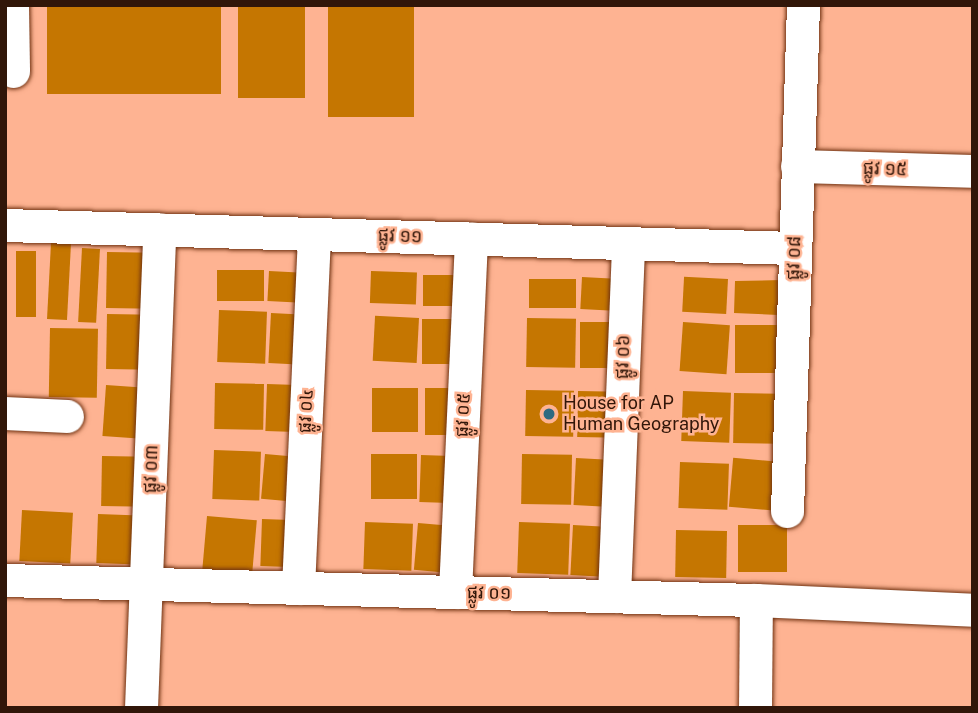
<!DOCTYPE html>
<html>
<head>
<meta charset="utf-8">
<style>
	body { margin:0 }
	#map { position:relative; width:978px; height:713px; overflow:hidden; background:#feb392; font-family:"Public Sans","Noto Sans Khmer",sans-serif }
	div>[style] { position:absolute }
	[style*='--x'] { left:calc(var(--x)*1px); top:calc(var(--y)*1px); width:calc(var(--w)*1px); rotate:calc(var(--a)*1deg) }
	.building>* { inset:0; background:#c57601; transform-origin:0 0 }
	.roads { filter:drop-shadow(0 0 2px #703211) drop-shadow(0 0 2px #703211) }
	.minor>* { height:33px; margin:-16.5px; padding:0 16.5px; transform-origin:16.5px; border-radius:16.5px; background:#fff }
	.dots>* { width:19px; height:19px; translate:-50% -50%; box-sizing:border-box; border:4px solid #feb392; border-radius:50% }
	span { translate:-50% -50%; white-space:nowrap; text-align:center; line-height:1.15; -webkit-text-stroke:5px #feb392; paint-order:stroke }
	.street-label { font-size:18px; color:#311609 }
	.poi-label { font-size:18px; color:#311609 }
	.left { translate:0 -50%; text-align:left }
	.frame { position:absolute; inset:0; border:7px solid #311609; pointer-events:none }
</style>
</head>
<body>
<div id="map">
	<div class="building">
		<i style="left:47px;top:5px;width:174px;height:89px"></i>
		<i style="left:238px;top:5px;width:67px;height:93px"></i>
		<i style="left:328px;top:5px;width:86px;height:112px"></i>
		<i style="left:51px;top:243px;width:20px;height:76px;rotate:3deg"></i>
		<i style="left:82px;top:248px;width:18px;height:74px;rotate:3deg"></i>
		<i style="left:16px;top:251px;width:20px;height:66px"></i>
		<i style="left:107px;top:252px;width:47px;height:56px;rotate:1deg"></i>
		<i style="left:217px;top:270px;width:47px;height:31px"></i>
		<i style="left:269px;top:271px;width:39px;height:30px;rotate:3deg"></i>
		<i style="left:371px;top:271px;width:46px;height:32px;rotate:2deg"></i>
		<i style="left:423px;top:275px;width:43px;height:31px"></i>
		<i style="left:582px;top:277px;width:43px;height:32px;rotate:3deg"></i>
		<i style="left:529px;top:279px;width:47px;height:29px"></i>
		<i style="left:728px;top:279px;width:35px;height:44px;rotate:93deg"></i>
		<i style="clip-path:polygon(782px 280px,778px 315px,734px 313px,735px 281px)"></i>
		<i style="left:219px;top:310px;width:48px;height:52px;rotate:2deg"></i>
		<i style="left:271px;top:313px;width:39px;height:50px;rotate:3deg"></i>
		<i style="left:107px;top:314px;width:46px;height:55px;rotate:1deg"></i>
		<i style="left:419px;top:318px;width:45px;height:44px;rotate:93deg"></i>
		<i style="left:527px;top:318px;width:49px;height:49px;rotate:1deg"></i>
		<i style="left:422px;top:319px;width:42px;height:45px"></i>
		<i style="left:580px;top:322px;width:44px;height:46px"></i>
		<i style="left:683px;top:322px;width:47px;height:49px;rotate:4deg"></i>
		<i style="left:735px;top:325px;width:47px;height:48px"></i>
		<i style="left:50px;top:328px;width:48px;height:69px;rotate:1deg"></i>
		<i style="left:215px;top:383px;width:49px;height:46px;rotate:1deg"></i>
		<i style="left:267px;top:384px;width:38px;height:47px;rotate:2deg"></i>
		<i style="left:106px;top:385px;width:43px;height:51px;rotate:4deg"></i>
		<i style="left:372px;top:388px;width:46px;height:44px"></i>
		<i style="left:425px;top:388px;width:38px;height:47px"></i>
		<i style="left:526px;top:390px;width:48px;height:46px;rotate:1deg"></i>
		<i style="left:578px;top:391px;width:43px;height:46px;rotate:1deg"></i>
		<i style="left:683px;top:391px;width:48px;height:50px;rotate:2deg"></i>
		<i style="left:734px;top:393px;width:47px;height:50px;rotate:1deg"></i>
		<i style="left:214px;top:450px;width:47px;height:49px;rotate:2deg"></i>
		<i style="left:265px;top:454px;width:37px;height:45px;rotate:5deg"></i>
		<i style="left:371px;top:454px;width:46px;height:45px"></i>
		<i style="left:522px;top:454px;width:50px;height:50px;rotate:1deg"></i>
		<i style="left:421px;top:455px;width:38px;height:47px;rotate:2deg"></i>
		<i style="left:102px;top:456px;width:46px;height:50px;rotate:1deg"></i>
		<i style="left:576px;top:458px;width:42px;height:47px;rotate:3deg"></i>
		<i style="left:680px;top:462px;width:49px;height:46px;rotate:2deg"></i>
		<i style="left:781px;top:462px;width:49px;height:48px;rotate:95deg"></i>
		<i style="left:22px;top:510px;width:51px;height:51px;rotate:3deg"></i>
		<i style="left:98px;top:514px;width:48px;height:49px;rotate:2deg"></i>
		<i style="left:207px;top:516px;width:50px;height:60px;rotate:5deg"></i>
		<i style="left:262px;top:519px;width:36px;height:47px;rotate:2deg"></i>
		<i style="left:365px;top:522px;width:48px;height:47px;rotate:2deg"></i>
		<i style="left:519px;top:522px;width:51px;height:51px;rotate:2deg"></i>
		<i style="left:418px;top:523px;width:38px;height:47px;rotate:5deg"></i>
		<i style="left:573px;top:525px;width:42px;height:50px;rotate:3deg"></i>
		<i style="left:738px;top:525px;width:49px;height:47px"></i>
		<i style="left:676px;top:530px;width:51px;height:47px;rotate:1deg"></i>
	</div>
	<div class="roads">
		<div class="minor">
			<i style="--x:12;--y:5;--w:66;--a:89.1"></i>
			<i style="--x:797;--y:166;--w:176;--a:1.6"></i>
			<i style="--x:5;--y:225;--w:789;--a:1.67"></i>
			<i style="--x:5;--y:413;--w:62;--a:2.8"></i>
			<i style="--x:787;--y:511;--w:506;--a:-88.19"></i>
			<i style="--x:5;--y:580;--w:751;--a:1.53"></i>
			<i style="--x:756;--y:600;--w:217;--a:2.6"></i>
			<i style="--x:298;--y:588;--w:354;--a:-87.4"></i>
			<i style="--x:455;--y:592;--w:354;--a:-87.4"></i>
			<i style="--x:614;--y:596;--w:353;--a:-87.7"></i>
			<i style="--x:141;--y:708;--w:479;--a:-87.8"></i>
			<i style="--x:755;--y:708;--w:108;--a:-89.5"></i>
		</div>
	</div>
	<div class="dots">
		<i style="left:549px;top:414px;background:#2d6a81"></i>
	</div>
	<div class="street-label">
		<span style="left:885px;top:169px;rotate:2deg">ផ្លូវ ១៥</span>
		<span style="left:400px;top:236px;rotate:2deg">ផ្លូវ ១១</span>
		<span style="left:794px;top:258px;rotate:-88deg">ផ្លូវ ០៨</span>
		<span style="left:623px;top:357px;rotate:-88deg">ផ្លូវ ០៦</span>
		<span style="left:306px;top:411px;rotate:-87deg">ផ្លូវ ០៤</span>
		<span style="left:463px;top:415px;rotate:-87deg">ផ្លូវ ០៥</span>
		<span style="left:151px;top:469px;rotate:-88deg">ផ្លូវ ០៣</span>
		<span style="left:489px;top:593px;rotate:1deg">ផ្លូវ ០១</span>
	</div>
	<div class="poi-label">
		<span class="left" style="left:563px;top:414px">House for AP<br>Human Geography</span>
	</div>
	<div class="frame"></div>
</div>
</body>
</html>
